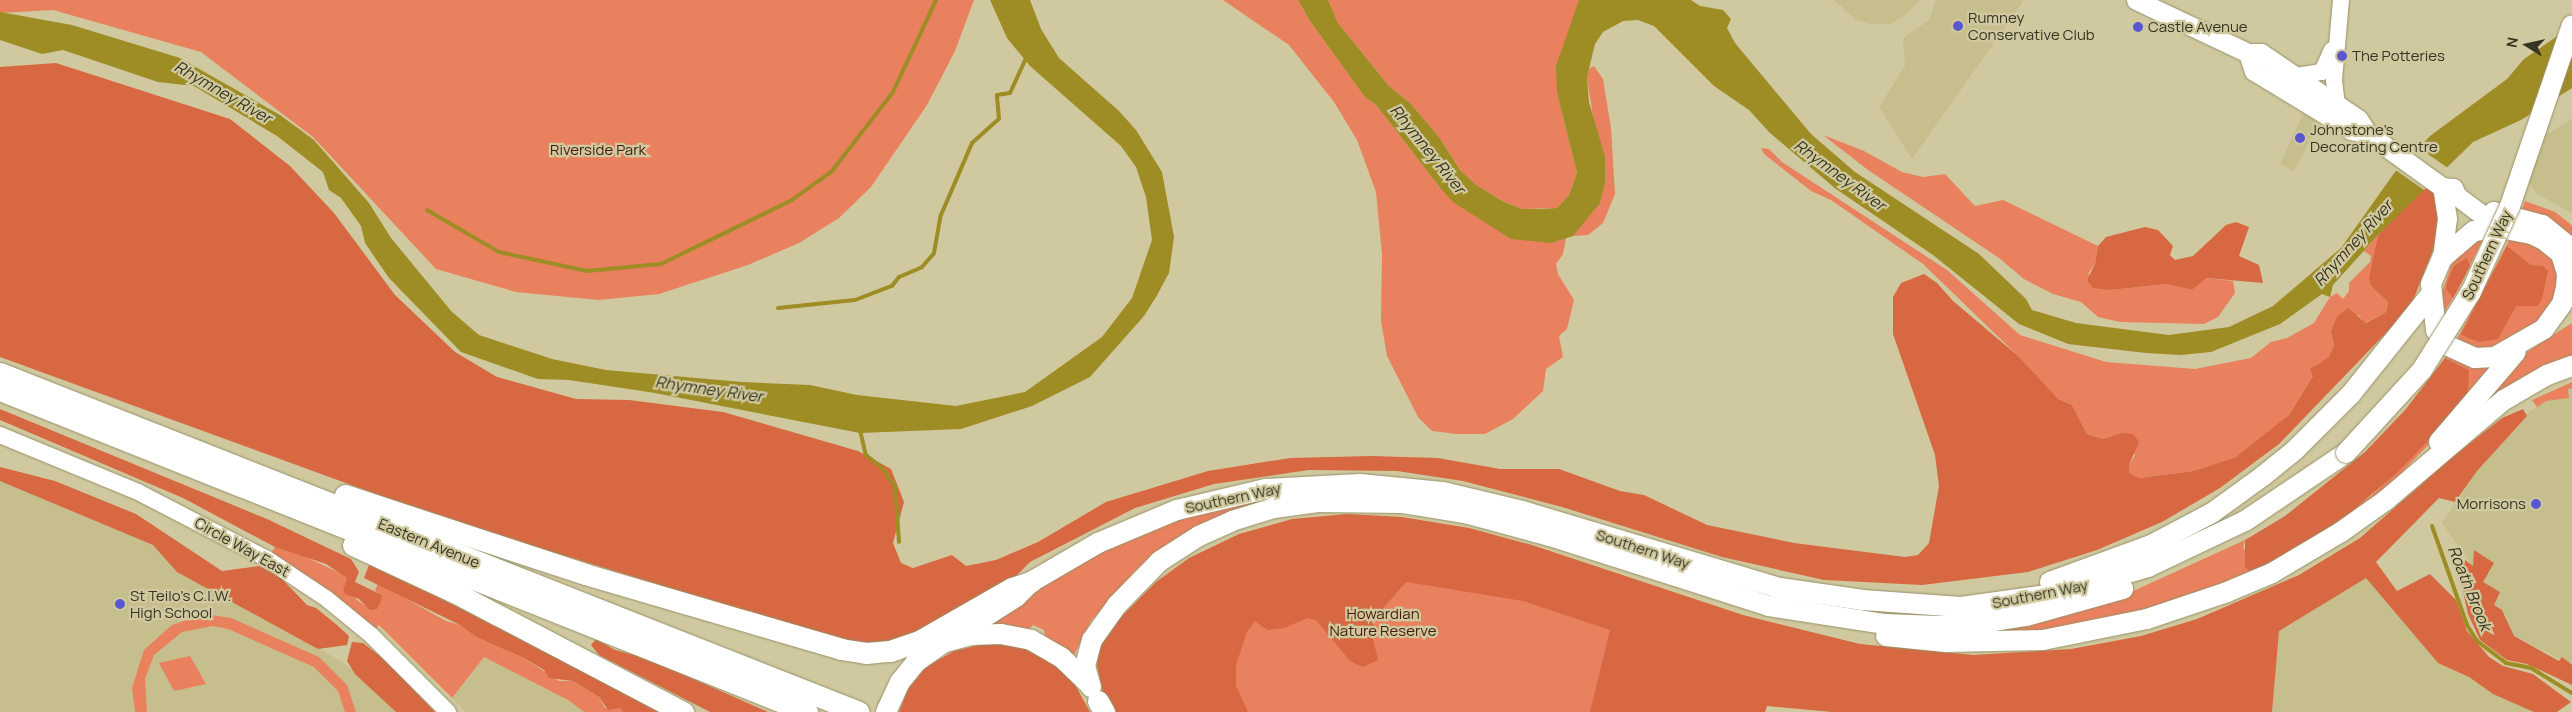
<!DOCTYPE html>
<html>
<head>
<meta charset="utf-8">
<style>
	body { margin:0 }
	#map { position:relative; width:2572px; height:712px; overflow:hidden; background:#d0c99f; font-family:Manrope,sans-serif }
	div>[style] { position:absolute }
	[style*='--x'] { left:calc(var(--x)*1px); top:calc(var(--y)*1px); width:calc(var(--w)*1px); rotate:calc(var(--a)*1deg) }
	.built>* { inset:0; background:#c6be8c }
	.green>* { inset:0; background:#e9815e }
	.forest>* { inset:0; background:#d76842 }
	.water>* { inset:0; background:#9e8c24 }
	.pier>* { inset:0; background:#d0c99f }
	.stream>* { height:4px; margin:-2px; padding:0 2px; transform-origin:2px; border-radius:2px; background:#9e8c24 }
	.roads { filter:drop-shadow(0 0 1px #989169) drop-shadow(0 0 1px #989169) }
	.tertiary>* { height:16px; margin:-8px; padding:0 8px; transform-origin:8px; border-radius:8px; background:#fff }
	.secondary>* { height:19px; margin:-9.5px; padding:0 9.5px; transform-origin:9.5px; border-radius:9.5px; background:#fff }
	.primary>* { height:20px; margin:-10px; padding:0 10px; transform-origin:10px; border-radius:10px; background:#fff }
	.trunk>* { height:21px; margin:-10.5px; padding:0 10.5px; transform-origin:10.5px; border-radius:10.5px; background:#fff }
	.bridges { filter:drop-shadow(0 0 1px #989169) drop-shadow(0 0 1px #989169) }
	.primary-bridge>* { height:20px; margin:-10px; padding:0 10px; transform-origin:10px; border-radius:10px; background:#fff }
	.dots>* { width:14px; height:14px; translate:-50% -50%; box-sizing:border-box; border:2px solid #d0c99f; border-radius:50% }
	span { translate:-50% -50%; white-space:nowrap; text-align:center; line-height:1.15; -webkit-text-stroke:4.5px #d0c99f; paint-order:stroke }
	.poi-label { font-size:15px; color:#373423 }
	.left { translate:0 -50%; text-align:left }
	.right { translate:-100% -50%; text-align:right }
	.park-label { font-size:15px; color:#471b0c }
	.street-label { font-size:15px; color:#373423 }
	.water-label { font-size:16px; color:#35311b; font-style:italic }
	.north { position:absolute; left:2502px; top:20px; width:50px; height:50px; -webkit-text-stroke:4px #d0c99f; paint-order:stroke; rotate:280deg; font-size:14px; font-weight:700; line-height:20px; text-align:center; color:#373423 }
	.north::after { content:''; display:block; margin:auto; width:18px; height:22px; background:#373423; clip-path:polygon(50% 0,100% 100%,50% 72%,0 100%) }
</style>
</head>
<body>
<div id="map">
	<div class="built">
		<i style="clip-path:polygon(1834px 0,1920px 0,1904px 16px,1890px 24px,1870px 24px,1856px 20px)"></i>
		<i style="clip-path:polygon(1936px 0,2024px 0,1912px 159px,1879px 107px,1905px 66px,1903px 38px,1929px 20px)"></i>
		<i style="clip-path:polygon(2303px 114px,2319px 124px,2294px 171px,2280px 164px)"></i>
		<i style="clip-path:polygon(2572px 119px,2572px 213px,2537px 194px,2527px 180px,2541px 138px)"></i>
		<i style="clip-path:polygon(2572px 387px,2572px 665px,2514px 636px,2505px 615px,2494px 605px,2483px 582px,2475px 550px,2473px 567px,2442px 523px,2477px 471px,2523px 416px,2555px 394px)"></i>
		<i style="clip-path:polygon(0 479px,155px 545px,367px 678px,400px 712px,0 712px)"></i>
		<i style="clip-path:polygon(2366px 577px,2438px 663px,2545px 712px,2272px 712px,2279px 631px)"></i>
		<i style="clip-path:polygon(484px 657px,568px 700px,584px 712px,466px 712px,452px 698px)"></i>
	</div>
	<div class="green">
		<i style="clip-path:polygon(0 0,974px 0,955px 51px,927px 105px,871px 187px,839px 218px,799px 243px,748px 265px,659px 294px,599px 300px,516px 292px,436px 269px,313px 137px,201px 52px,53px 10px,0 13px)"></i>
		<i style="clip-path:polygon(1223px 0,1298px 0,1310px 21px,1364px 96px,1377px 106px,1441px 189px,1551px 243px,1566px 238px,1563px 254px,1556px 264px,1558px 274px,1574px 300px,1567px 329px,1559px 336px,1563px 357px,1546px 369px,1543px 391px,1513px 419px,1485px 434px,1457px 434px,1432px 431px,1418px 417px,1387px 356px,1381px 321px,1382px 254px,1376px 192px,1357px 140px,1334px 102px,1289px 45px)"></i>
		<i style="clip-path:polygon(1328px 0,1579px 0,1557px 93px,1577px 173px,1569px 195px,1557px 208px,1522px 209px,1502px 201px,1475px 184px,1460px 170px,1439px 137px,1411px 104px,1389px 86px,1338px 23px)"></i>
		<i style="clip-path:polygon(1594px 66px,1603px 79px,1611px 128px,1615px 194px,1603px 223px,1588px 235px,1573px 236px,1582px 224px,1594px 123px,1587px 77px,1589px 69px)"></i>
		<i style="clip-path:polygon(1823px 135px,1864px 151px,1902px 172px,1923px 177px,1945px 174px,1975px 206px,2003px 200px,2098px 246px,2095px 264px,2088px 274px,2111px 290px,2166px 284px,2192px 290px,2205px 278px,2233px 281px,2235px 293px,2218px 317px,2204px 324px,2120px 322px,2098px 317px,2081px 302px,2053px 294px,2024px 279px,1999px 258px,1868px 170px)"></i>
		<i style="clip-path:polygon(1761px 148px,1769px 149px,1782px 162px,1947px 270px,2020px 335px,2106px 362px,2195px 369px,2251px 358px,2271px 342px,2287px 338px,2314px 323px,2330px 297px,2337px 293px,2343px 299px,2349px 291px,2349px 283px,2370px 262px,2371px 256px,2364px 251px,2379px 234px,2371px 286px,2388px 302px,2386px 312px,2365px 323px,2358px 315px,2331px 332px,2334px 345px,2329px 358px,2317px 364px,2313px 376px,2289px 415px,2250px 449px,2236px 457px,2193px 471px,2140px 478px,2129px 473px,2129px 465px,2135px 455px,2121px 433px,2103px 439px,2087px 434px,2072px 405px,2058px 399px,2032px 375px,2017px 355px,1923px 264px,1831px 200px,1811px 191px,1764px 154px)"></i>
		<i style="clip-path:polygon(2525px 201px,2555px 212px,2568px 222px,2572px 226px,2572px 243px,2520px 215px)"></i>
		<i style="clip-path:polygon(2484px 237px,2458px 290px,2441px 317px,2442px 293px,2451px 266px,2463px 250px)"></i>
		<i style="clip-path:polygon(2511px 237px,2526px 239px,2551px 256px,2558px 270px,2556px 297px,2543px 318px,2491px 349px,2479px 349px,2456px 341px)"></i>
		<i style="clip-path:polygon(2572px 323px,2572px 359px,2484px 407px,2479px 401px,2516px 359px)"></i>
		<i style="clip-path:polygon(2447px 355px,2469px 366px,2493px 366px,2453px 419px,2383px 492px,2307px 546px,2190px 600px,2071px 628px,1999px 634px,1979px 629px,2120px 597px,2245px 540px,2243px 549px,2308px 542px,2371px 496px,2425px 444px,2469px 370px,2445px 358px)"></i>
		<i style="clip-path:polygon(2572px 382px,2572px 388px,2568px 389px,2569px 398px,2546px 401px,2537px 407px,2532px 400px)"></i>
		<i style="clip-path:polygon(1259px 499px,1258px 505px,1161px 550px,1135px 571px,1091px 621px,1074px 655px,1045px 636px,1044px 630px,1033px 625px,1028px 630px,991px 624px,1036px 591px,1112px 545px,1177px 518px)"></i>
		<i style="clip-path:polygon(275px 547px,295px 552px,340px 573px,347px 578px,343px 589px,364px 605px,382px 595px,375px 591px,378px 583px,446px 621px,460px 625px,476px 637px,524px 658px,559px 681px,573px 681px,599px 697px,605px 708px,620px 708px,623px 712px,584px 712px,568px 700px,484px 657px,452px 698px,379px 625px,371px 635px,267px 559px)"></i>
		<i style="clip-path:polygon(1253px 551px,1755px 630px,2272px 712px,1761px 676px,1756px 712px,1155px 712px)"></i>
		<i style="clip-path:polygon(204px 614px,231px 618px,319px 657px,347px 685px,356px 712px,345px 712px,338px 691px,314px 667px,228px 629px,213px 626px,182px 632px,154px 655px,145px 679px,147px 712px,135px 712px,132px 688px,144px 650px,172px 625px)"></i>
		<i style="clip-path:polygon(190px 656px,206px 684px,174px 691px,159px 663px)"></i>
	</div>
	<div class="forest">
		<i style="clip-path:polygon(56px 63px,230px 119px,290px 166px,334px 213px,395px 295px,455px 352px,497px 377px,576px 399px,629px 400px,723px 412px,858px 451px,891px 469px,904px 502px,893px 543px,901px 563px,913px 568px,952px 555px,966px 566px,996px 560px,1038px 542px,1106px 502px,1208px 471px,1290px 458px,1371px 456px,1438px 458px,1500px 469px,1559px 469px,1620px 491px,1644px 495px,1707px 525px,1794px 543px,1905px 557px,1918px 555px,1929px 543px,1939px 486px,1935px 455px,1893px 334px,1893px 297px,1901px 283px,1924px 274px,1937px 283px,1953px 301px,2017px 355px,2058px 399px,2072px 405px,2087px 434px,2103px 439px,2121px 433px,2133px 434px,2139px 442px,2129px 465px,2129px 473px,2140px 478px,2193px 471px,2236px 457px,2289px 415px,2313px 376px,2310px 369px,2329px 357px,2334px 345px,2331px 332px,2337px 317px,2348px 308px,2366px 323px,2386px 312px,2388px 302px,2371px 286px,2369px 278px,2377px 241px,2379px 234px,2422px 189px,2431px 189px,2437px 197px,2439px 235px,2410px 308px,2279px 444px,2220px 488px,2162px 522px,2097px 550px,2028px 572px,1922px 585px,1824px 580px,1722px 557px,1562px 507px,1463px 481px,1397px 471px,1309px 470px,1214px 484px,1135px 508px,1030px 562px,1007px 585px,923px 633px,865px 648px,439px 517px,0 357px,0 67px)"></i>
		<i style="clip-path:polygon(2236px 222px,2249px 227px,2239px 256px,2259px 265px,2263px 283px,2206px 278px,2192px 290px,2166px 284px,2111px 290px,2093px 288px,2087px 280px,2095px 264px,2098px 246px,2106px 237px,2145px 227px,2158px 230px,2173px 246px,2170px 255px,2175px 260px,2193px 256px,2226px 225px)"></i>
		<i style="clip-path:polygon(2507px 246px,2531px 265px,2543px 266px,2548px 271px,2542px 299px,2538px 306px,2516px 306px,2498px 339px,2479px 342px,2468px 338px,2461px 334px)"></i>
		<i style="clip-path:polygon(2467px 258px,2470px 266px,2453px 298px,2446px 289px,2447px 283px,2454px 266px)"></i>
		<i style="clip-path:polygon(2445px 358px,2469px 370px,2468px 392px,2425px 444px,2399px 471px,2345px 517px,2308px 542px,2263px 566px,2250px 571px,2245px 567px,2245px 540px,2285px 516px,2365px 452px,2406px 409px)"></i>
		<i style="clip-path:polygon(0 409px,267px 519px,351px 559px,359px 572px,355px 582px,382px 595px,381px 601px,377px 609px,370px 610px,359px 599px,345px 594px,343px 589px,347px 578px,326px 564px,275px 547px,183px 498px,0 420px)"></i>
		<i style="clip-path:polygon(2523px 409px,2527px 416px,2477px 471px,2455px 502px,2439px 498px,2376px 562px,2397px 591px,2430px 574px,2456px 600px,2467px 631px,2489px 657px,2503px 666px,2533px 674px,2571px 702px,2557px 712px,2534px 712px,2493px 694px,2469px 677px,2438px 663px,2366px 578px,2279px 631px,2272px 712px,1832px 712px,1767px 706px,1765px 712px,1590px 712px,1610px 630px,1523px 601px,1406px 582px,1374px 619px,1373px 639px,1378px 660px,1363px 667px,1350px 661px,1316px 620px,1308px 618px,1284px 628px,1267px 630px,1255px 621px,1247px 632px,1236px 665px,1236px 686px,1248px 712px,1113px 712px,1103px 693px,1097px 666px,1098px 650px,1119px 619px,1156px 582px,1189px 558px,1239px 534px,1292px 519px,1347px 514px,1402px 517px,1469px 528px,1532px 545px,1743px 615px,1860px 644px,1973px 655px,2071px 649px,2141px 636px,2197px 619px,2299px 575px,2360px 538px,2456px 454px,2502px 418px)"></i>
		<i style="clip-path:polygon(0 467px,55px 481px,136px 514px,222px 571px,259px 566px,280px 577px,307px 605px,316px 608px,337px 625px,349px 636px,347px 645px,318px 649px,177px 572px,153px 545px,0 481px)"></i>
		<i style="clip-path:polygon(2474px 550px,2494px 563px,2483px 582px,2500px 592px,2494px 605px,2502px 610px,2514px 636px,2559px 661px,2562px 657px,2566px 660px,2572px 665px,2572px 685px,2527px 664px,2507px 660px,2480px 640px,2468px 614px,2460px 578px,2465px 560px,2473px 566px)"></i>
		<i style="clip-path:polygon(369px 565px,440px 598px,661px 712px,623px 712px,620px 708px,608px 710px,599px 697px,573px 681px,549px 678px,544px 670px,524px 658px,476px 637px,460px 625px,364px 578px)"></i>
		<i style="clip-path:polygon(596px 639px,615px 650px,646px 658px,768px 712px,710px 712px,599px 655px,591px 645px)"></i>
		<i style="clip-path:polygon(352px 642px,363px 643px,385px 660px,435px 712px,396px 712px,355px 674px,347px 661px)"></i>
		<i style="clip-path:polygon(988px 643px,1023px 648px,1051px 660px,1073px 681px,1090px 712px,899px 712px,908px 689px,926px 667px,954px 651px)"></i>
	</div>
	<div class="water">
		<i style="clip-path:polygon(990px 0,1030px 0,1041px 29px,1059px 58px,1119px 111px,1136px 130px,1162px 172px,1174px 237px,1169px 273px,1156px 297px,1144px 316px,1090px 377px,1032px 406px,961px 429px,860px 433px,655px 393px,569px 380px,538px 379px,461px 352px,389px 278px,365px 243px,361px 226px,341px 198px,329px 190px,323px 172px,277px 136px,194px 86px,158px 82px,63px 50px,42px 54px,0 40px,0 12px,72px 25px,180px 58px,280px 115px,314px 140px,369px 203px,391px 238px,452px 312px,479px 335px,552px 359px,606px 370px,742px 382px,810px 385px,857px 395px,956px 406px,1025px 392px,1102px 337px,1132px 298px,1152px 240px,1146px 197px,1136px 167px,1121px 146px,1030px 66px,1007px 38px)"></i>
		<i style="clip-path:polygon(1298px 0,1328px 0,1338px 23px,1389px 86px,1411px 104px,1439px 137px,1460px 170px,1475px 184px,1502px 201px,1522px 209px,1540px 209px,1557px 208px,1569px 195px,1577px 173px,1557px 93px,1556px 66px,1579px 0,1691px 0,1700px 6px,1723px 10px,1731px 19px,1727px 28px,1735px 43px,1811px 134px,1855px 172px,1979px 254px,2026px 299px,2032px 310px,2076px 323px,2169px 335px,2229px 327px,2273px 306px,2341px 248px,2395px 172px,2430px 136px,2507px 79px,2524px 59px,2572px 26px,2572px 88px,2521px 120px,2473px 142px,2379px 234px,2333px 285px,2330px 297px,2322px 294px,2280px 324px,2211px 352px,2180px 355px,2146px 353px,2068px 344px,2019px 324px,1933px 255px,1836px 189px,1770px 133px,1749px 110px,1714px 86px,1654px 26px,1638px 20px,1623px 21px,1603px 32px,1595px 44px,1587px 77px,1589px 102px,1605px 157px,1605px 182px,1600px 203px,1573px 236px,1551px 243px,1511px 239px,1453px 202px,1441px 189px,1377px 106px,1364px 96px,1310px 21px)"></i>
	</div>
	<div class="pier">
		<i style="clip-path:polygon(2416px 146px,2448px 168px,2424px 190px,2394px 169px)"></i>
	</div>
	<div class="stream">
		<i style="--x:427;--y:210;--w:83;--a:30.3"></i>
		<i style="--x:499;--y:252;--w:90;--a:12.2"></i>
		<i style="--x:587;--y:271;--w:74;--a:-5.4"></i>
		<i style="--x:661;--y:264;--w:146;--a:-26"></i>
		<i style="--x:792;--y:200;--w:49;--a:-35.9"></i>
		<i style="--x:832;--y:171;--w:100;--a:-52.3"></i>
		<i style="--x:893;--y:92;--w:102;--a:-64.9"></i>
		<i style="--x:778;--y:308;--w:77;--a:-5.9"></i>
		<i style="--x:855;--y:300;--w:40;--a:-21"></i>
		<i style="--x:892;--y:286;--w:11;--a:-52"></i>
		<i style="--x:899;--y:277;--w:25;--a:-23"></i>
		<i style="--x:922;--y:267;--w:18;--a:-49"></i>
		<i style="--x:934;--y:253;--w:39;--a:-80"></i>
		<i style="--x:941;--y:215;--w:78;--a:-66.7"></i>
		<i style="--x:972;--y:143;--w:36;--a:-42"></i>
		<i style="--x:999;--y:119;--w:24;--a:-95"></i>
		<i style="--x:997;--y:95;--w:13;--a:-9"></i>
		<i style="--x:1010;--y:93;--w:41;--a:-65.3"></i>
		<i style="--x:860;--y:430;--w:26;--a:77"></i>
		<i style="--x:866;--y:455;--w:21;--a:39"></i>
		<i style="--x:882;--y:468;--w:22;--a:54"></i>
		<i style="--x:895;--y:486;--w:56;--a:85.9"></i>
		<i style="--x:2432;--y:526;--w:105;--a:70.5"></i>
		<i style="--x:2467;--y:625;--w:19;--a:58"></i>
		<i style="--x:2477;--y:641;--w:36;--a:37"></i>
		<i style="--x:2506;--y:663;--w:25;--a:11"></i>
		<i style="--x:2531;--y:668;--w:48;--a:31.4"></i>
	</div>
	<div class="roads">
		<div class="tertiary">
			<i style="--x:2296;--y:76;--w:26;--a:-9"></i>
			<i style="--x:2322;--y:72;--w:24;--a:-66"></i>
			<i style="--x:2337;--y:105;--w:25;--a:-97"></i>
			<i style="--x:2334;--y:80;--w:80;--a:-85"></i>
			<i style="--x:0;--y:435;--w:149;--a:22.4"></i>
			<i style="--x:138;--y:492;--w:145;--a:27.4"></i>
			<i style="--x:267;--y:559;--w:72;--a:33.7"></i>
			<i style="--x:327;--y:599;--w:57;--a:39.3"></i>
			<i style="--x:371;--y:635;--w:109;--a:45"></i>
		</div>
		<div class="secondary">
			<i style="--x:2136;--y:0;--w:124;--a:25.3"></i>
			<i style="--x:2248;--y:53;--w:13;--a:0"></i>
			<i style="--x:2261;--y:53;--w:117;--a:34.2"></i>
			<i style="--x:2358;--y:119;--w:17;--a:57"></i>
			<i style="--x:2367;--y:133;--w:92;--a:35.8"></i>
			<i style="--x:2442;--y:187;--w:11;--a:5"></i>
			<i style="--x:2453;--y:188;--w:9;--a:63"></i>
			<i style="--x:2457;--y:196;--w:54;--a:36.7"></i>
			<i style="--x:2248;--y:53;--w:19;--a:72"></i>
			<i style="--x:2254;--y:71;--w:114;--a:31.3"></i>
			<i style="--x:2351;--y:130;--w:14;--a:12"></i>
			<i style="--x:2493;--y:211;--w:51;--a:14.9"></i>
			<i style="--x:2542;--y:224;--w:38;--a:39"></i>
			<i style="--x:2442;--y:258;--w:40;--a:-82.9"></i>
			<i style="--x:2447;--y:218;--w:31;--a:-99"></i>
		</div>
		<div class="primary">
			<i style="--x:2561;--y:254;--w:21;--a:73"></i>
			<i style="--x:2567;--y:274;--w:14;--a:94"></i>
			<i style="--x:2566;--y:288;--w:16;--a:104"></i>
			<i style="--x:2562;--y:304;--w:31;--a:126"></i>
			<i style="--x:2544;--y:329;--w:56;--a:150.3"></i>
			<i style="--x:2495;--y:357;--w:20;--a:177"></i>
			<i style="--x:2475;--y:358;--w:32;--a:-156"></i>
			<i style="--x:2446;--y:345;--w:18;--a:-124"></i>
			<i style="--x:2436;--y:330;--w:46;--a:-96.2"></i>
			<i style="--x:2431;--y:284;--w:28;--a:-67"></i>
			<i style="--x:2442;--y:258;--w:42;--a:-40.2"></i>
			<i style="--x:2474;--y:231;--w:26;--a:-7"></i>
			<i style="--x:2500;--y:228;--w:33;--a:11"></i>
			<i style="--x:2532;--y:234;--w:13;--a:27"></i>
			<i style="--x:2544;--y:240;--w:36;--a:39"></i>
			<i style="--x:2439;--y:442;--w:118;--a:-49.5"></i>
			<i style="--x:2050;--y:582;--w:108;--a:-20.1"></i>
			<i style="--x:2151;--y:545;--w:69;--a:-27.7"></i>
			<i style="--x:2212;--y:513;--w:63;--a:-36"></i>
			<i style="--x:2263;--y:476;--w:41;--a:-39.1"></i>
			<i style="--x:2295;--y:450;--w:79;--a:-45"></i>
			<i style="--x:2351;--y:394;--w:128;--a:-51.3"></i>
			<i style="--x:1886;--y:636;--w:60;--a:5.7"></i>
			<i style="--x:1946;--y:642;--w:97;--a:-1.2"></i>
			<i style="--x:2043;--y:640;--w:106;--a:-11.4"></i>
			<i style="--x:2147;--y:619;--w:84;--a:-18.6"></i>
			<i style="--x:2227;--y:592;--w:49;--a:-22.9"></i>
			<i style="--x:2272;--y:573;--w:80;--a:-30.7"></i>
			<i style="--x:2341;--y:532;--w:55;--a:-35.4"></i>
			<i style="--x:2386;--y:500;--w:155;--a:-40.3"></i>
			<i style="--x:2504;--y:400;--w:50;--a:-30.2"></i>
			<i style="--x:2547;--y:375;--w:27;--a:-20"></i>
			<i style="--x:945;--y:642;--w:84;--a:-32.4"></i>
			<i style="--x:1016;--y:597;--w:21;--a:-45"></i>
			<i style="--x:1031;--y:582;--w:78;--a:-30.2"></i>
			<i style="--x:1098;--y:543;--w:86;--a:-22.7"></i>
			<i style="--x:1177;--y:510;--w:91;--a:-13.3"></i>
			<i style="--x:1266;--y:489;--w:94;--a:-3"></i>
			<i style="--x:1360;--y:484;--w:83;--a:5.5"></i>
			<i style="--x:1443;--y:492;--w:85;--a:13.5"></i>
			<i style="--x:1526;--y:512;--w:265;--a:16.7"></i>
			<i style="--x:1780;--y:588;--w:84;--a:8.2"></i>
			<i style="--x:1863;--y:600;--w:98;--a:4.1"></i>
			<i style="--x:1961;--y:607;--w:100;--a:-8"></i>
			<i style="--x:2060;--y:593;--w:92;--a:-16.5"></i>
			<i style="--x:2148;--y:567;--w:107;--a:-25.4"></i>
			<i style="--x:2245;--y:521;--w:122;--a:-34"></i>
			<i style="--x:1091;--y:687;--w:22;--a:-106"></i>
			<i style="--x:1085;--y:666;--w:27;--a:-75"></i>
			<i style="--x:1092;--y:640;--w:43;--a:-54.5"></i>
			<i style="--x:1117;--y:605;--w:62;--a:-45.7"></i>
			<i style="--x:1160;--y:561;--w:46;--a:-32.7"></i>
			<i style="--x:1199;--y:536;--w:36;--a:-24"></i>
			<i style="--x:1232;--y:521;--w:44;--a:-17.2"></i>
			<i style="--x:1274;--y:508;--w:44;--a:-7.8"></i>
			<i style="--x:1318;--y:502;--w:84;--a:0.7"></i>
			<i style="--x:1402;--y:503;--w:68;--a:9.3"></i>
			<i style="--x:1469;--y:514;--w:84;--a:15.2"></i>
			<i style="--x:1550;--y:536;--w:230;--a:17.7"></i>
			<i style="--x:1769;--y:606;--w:116;--a:8.9"></i>
			<i style="--x:1884;--y:624;--w:55;--a:2.1"></i>
			<i style="--x:1939;--y:626;--w:42;--a:-4.1"></i>
			<i style="--x:1981;--y:623;--w:46;--a:-8.8"></i>
			<i style="--x:2026;--y:616;--w:101;--a:-15.6"></i>
			<i style="--x:886;--y:712;--w:33;--a:-65"></i>
			<i style="--x:900;--y:682;--w:26;--a:-51"></i>
			<i style="--x:916;--y:662;--w:35;--a:-35"></i>
			<i style="--x:945;--y:642;--w:28;--a:-15"></i>
			<i style="--x:972;--y:635;--w:29;--a:-2"></i>
			<i style="--x:1001;--y:634;--w:31;--a:11"></i>
			<i style="--x:1031;--y:640;--w:34;--a:30"></i>
			<i style="--x:1061;--y:657;--w:40;--a:44"></i>
		</div>
		<div class="trunk">
			<i style="--x:0;--y:373;--w:923;--a:21.54"></i>
			<i style="--x:0;--y:390;--w:869;--a:21.75"></i>
			<i style="--x:345;--y:495;--w:253;--a:18.2"></i>
			<i style="--x:585;--y:574;--w:267;--a:16.3"></i>
			<i style="--x:841;--y:649;--w:25;--a:9"></i>
			<i style="--x:866;--y:653;--w:24;--a:-5"></i>
			<i style="--x:890;--y:651;--w:31;--a:-19"></i>
			<i style="--x:919;--y:641;--w:107;--a:-29.7"></i>
			<i style="--x:1012;--y:588;--w:20;--a:-18"></i>
			<i style="--x:353;--y:545;--w:111;--a:25"></i>
			<i style="--x:454;--y:592;--w:259;--a:27.7"></i>
			<i style="--x:1098;--y:701;--w:13;--a:61"></i>
		</div>
	</div>
	<div class="bridges">
		<div class="primary-bridge">
			<i style="--x:2346;--y:453;--w:113;--a:-47.5"></i>
			<i style="--x:2422;--y:370;--w:92;--a:-57.9"></i>
			<i style="--x:2471;--y:292;--w:94;--a:-65.6"></i>
			<i style="--x:2510;--y:206;--w:191;--a:-71.1"></i>
		</div>
	</div>
	<div class="dots">
		<i style="left:1958px;top:26px;background:#5957cf"></i>
		<i style="left:2138px;top:27px;background:#5957cf"></i>
		<i style="left:2342px;top:56px;background:#5957cf"></i>
		<i style="left:2300px;top:138px;background:#5957cf"></i>
		<i style="left:2536px;top:504px;background:#5957cf"></i>
		<i style="left:120px;top:604px;background:#5957cf"></i>
	</div>
	<div class="poi-label">
		<span class="left" style="left:1968px;top:26px">Rumney<br>Conservative Club</span>
		<span class="left" style="left:2148px;top:27px">Castle Avenue</span>
		<span class="left" style="left:2352px;top:56px">The Potteries</span>
		<span class="left" style="left:2310px;top:138px">Johnstone's<br>Decorating Centre</span>
		<span class="right" style="left:2526px;top:504px">Morrisons</span>
		<span class="left" style="left:130px;top:604px">St Teilo's C.I.W.<br>High School</span>
	</div>
	<div class="park-label">
		<span style="left:598px;top:150px">Riverside Park</span>
		<span style="left:1383px;top:622px">Howardian<br>Nature Reserve</span>
	</div>
	<div class="street-label">
		<span style="left:2487px;top:255px;rotate:-65deg">Southern Way</span>
		<span style="left:1233px;top:498px;rotate:-12deg">Southern Way</span>
		<span style="left:429px;top:543px;rotate:22deg">Eastern Avenue</span>
		<span style="left:242px;top:547px;rotate:29deg">Circle Way East</span>
		<span style="left:1643px;top:549px;rotate:18deg">Southern Way</span>
		<span style="left:2040px;top:594px;rotate:-11deg">Southern Way</span>
	</div>
	<div class="water-label">
		<span style="left:223px;top:92px;rotate:30deg">Rhymney River</span>
		<span style="left:1428px;top:149px;rotate:51deg">Rhymney River</span>
		<span style="left:1840px;top:175px;rotate:36deg">Rhymney River</span>
		<span style="left:2353px;top:243px;rotate:-48deg">Rhymney River</span>
		<span style="left:709px;top:389px;rotate:8deg">Rhymney River</span>
		<span style="left:2470px;top:588px;rotate:68deg">Roath Brook</span>
	</div>
	<div class="north">N</div>
</div>
</body>
</html>
